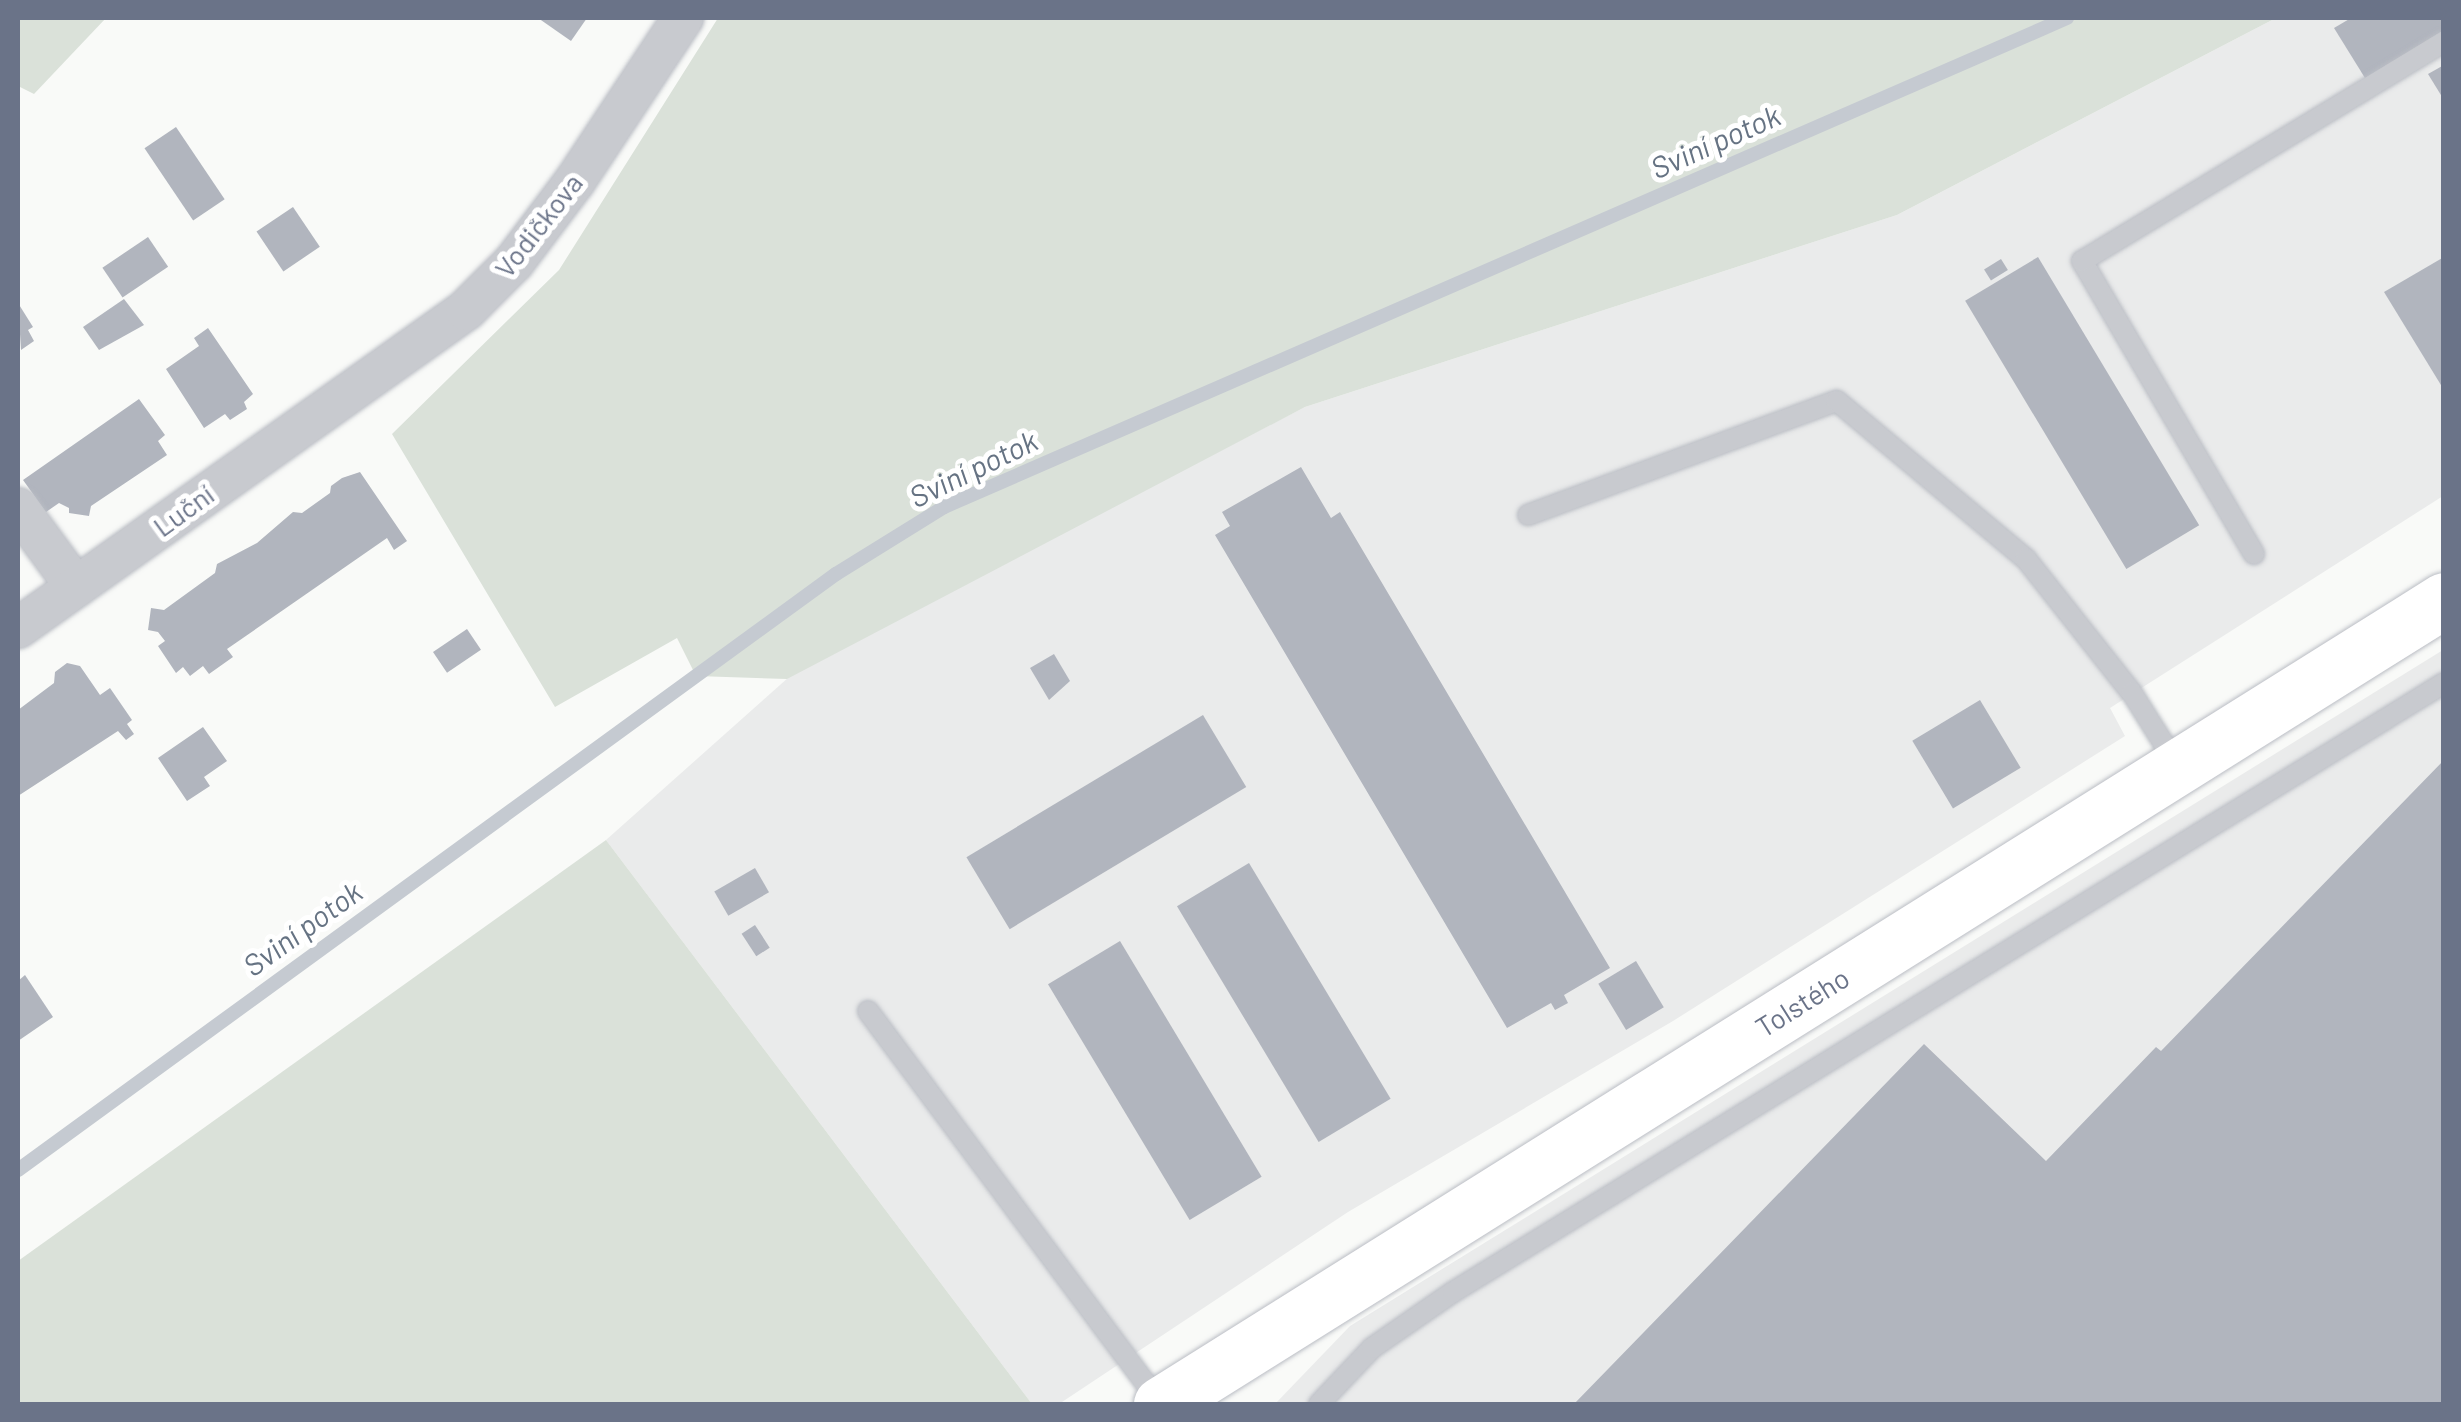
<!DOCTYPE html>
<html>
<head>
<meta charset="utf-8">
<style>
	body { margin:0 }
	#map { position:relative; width:2461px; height:1422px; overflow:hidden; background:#f9faf8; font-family:Barlow,sans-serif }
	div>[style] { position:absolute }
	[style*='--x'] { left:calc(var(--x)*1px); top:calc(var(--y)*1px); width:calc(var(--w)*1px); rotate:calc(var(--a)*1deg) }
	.built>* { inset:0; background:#eaebeb }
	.green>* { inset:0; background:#dae1d9 }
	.stream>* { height:14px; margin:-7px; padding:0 7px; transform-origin:7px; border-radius:7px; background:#c5cad1 }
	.building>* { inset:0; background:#b1b5be; transform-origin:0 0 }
	.roads { filter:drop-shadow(0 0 2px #babdc4) drop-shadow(0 0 2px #babdc4) }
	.lane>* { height:20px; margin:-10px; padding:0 10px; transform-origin:10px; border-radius:10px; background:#c8cacf }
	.street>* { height:40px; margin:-20px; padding:0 20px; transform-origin:20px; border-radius:20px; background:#c8cacf }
	.secondary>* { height:55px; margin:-27.5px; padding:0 27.5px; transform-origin:27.5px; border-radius:27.5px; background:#fff }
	span { translate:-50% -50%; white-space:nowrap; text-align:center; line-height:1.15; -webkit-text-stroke:10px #fff; paint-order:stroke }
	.street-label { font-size:28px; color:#6a7388 }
	.water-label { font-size:30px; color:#667383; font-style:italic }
	.frame { position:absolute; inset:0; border:20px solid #6a7388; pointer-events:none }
</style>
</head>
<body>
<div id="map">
	<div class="built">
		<i style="clip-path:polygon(2276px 18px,2443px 18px,2443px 496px,2110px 708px,2125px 736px,1673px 1021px,1348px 1212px,1059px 1404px,1032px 1404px,606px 840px,798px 669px,1305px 407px,1897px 215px)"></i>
		<i style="clip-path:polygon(2443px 650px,2443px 1404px,1275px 1404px,1350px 1326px)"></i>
	</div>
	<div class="green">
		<i style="clip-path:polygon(18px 18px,106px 18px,34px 94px,18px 86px)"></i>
		<i style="clip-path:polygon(718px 18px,2276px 18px,1897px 215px,1305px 407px,787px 679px,696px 676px,677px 638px,555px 707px,392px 434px,559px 270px)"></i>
		<i style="clip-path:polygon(606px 840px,1032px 1404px,18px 1404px,18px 1261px)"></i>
	</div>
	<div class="stream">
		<i style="--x:18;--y:1170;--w:1012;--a:-36.08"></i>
		<i style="--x:836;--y:574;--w:127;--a:-31.8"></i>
		<i style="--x:944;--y:507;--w:1225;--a:-23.53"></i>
	</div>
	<div class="building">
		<i style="clip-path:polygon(538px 18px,587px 18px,571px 41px)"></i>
		<i style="clip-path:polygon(2351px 18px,2444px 18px,2444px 30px,2365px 78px,2334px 28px)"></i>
		<i style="clip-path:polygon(2444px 65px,2444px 100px,2428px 74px)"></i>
		<i style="left:176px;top:127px;width:87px;height:38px;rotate:56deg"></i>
		<i style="left:293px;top:207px;width:48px;height:44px;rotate:56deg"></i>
		<i style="left:148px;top:237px;width:36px;height:55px;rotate:56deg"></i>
		<i style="left:2038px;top:257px;width:313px;height:85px;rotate:59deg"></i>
		<i style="clip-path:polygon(2444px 257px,2444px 390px,2384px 292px)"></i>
		<i style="left:2001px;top:259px;width:13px;height:20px;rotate:58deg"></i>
		<i style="clip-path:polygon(124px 299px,144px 325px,99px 350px,83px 327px)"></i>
		<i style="clip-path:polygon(18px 303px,33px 327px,28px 330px,34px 341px,21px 350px)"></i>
		<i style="clip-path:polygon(208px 328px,253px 394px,244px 402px,247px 409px,230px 420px,225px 414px,204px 428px,166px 369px,199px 346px,194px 338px)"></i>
		<i style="clip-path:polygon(139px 399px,165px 435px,158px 441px,167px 455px,91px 506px,89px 516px,69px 513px,69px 508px,59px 503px,46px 512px,23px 480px)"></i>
		<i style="clip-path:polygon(1301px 467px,1331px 518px,1340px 512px,1610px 968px,1564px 995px,1568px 1003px,1555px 1010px,1551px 1003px,1507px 1028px,1215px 535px,1230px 526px,1222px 512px)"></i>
		<i style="clip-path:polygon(360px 472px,407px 541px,394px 550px,387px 538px,227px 649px,233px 657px,209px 674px,203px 666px,190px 676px,183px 667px,176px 673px,158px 646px,165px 641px,158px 632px,148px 630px,151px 608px,164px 610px,215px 573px,217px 564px,257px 543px,293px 512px,302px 513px,330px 493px,331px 486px,342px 478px)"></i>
		<i style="left:467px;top:629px;width:25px;height:41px;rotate:56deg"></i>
		<i style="clip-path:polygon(1054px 654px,1070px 681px,1049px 700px,1030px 668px)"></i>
		<i style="clip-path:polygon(67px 663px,80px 666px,100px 695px,110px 688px,132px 720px,127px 724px,134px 734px,126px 740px,118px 731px,18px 796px,18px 710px,54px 683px,55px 672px)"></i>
		<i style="left:1980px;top:700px;width:79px;height:79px;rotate:59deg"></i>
		<i style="left:1203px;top:715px;width:84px;height:276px;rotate:59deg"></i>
		<i style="clip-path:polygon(203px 727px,227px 761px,204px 777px,210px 786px,187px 801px,158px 758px)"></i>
		<i style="clip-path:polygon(2444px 760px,2444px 1404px,1574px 1404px,1924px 1044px,2046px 1161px,2156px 1047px,2161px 1051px)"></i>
		<i style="left:1249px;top:863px;width:275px;height:84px;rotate:59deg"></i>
		<i style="left:755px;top:868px;width:28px;height:47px;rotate:60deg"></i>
		<i style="left:755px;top:925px;width:27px;height:16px;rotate:57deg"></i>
		<i style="left:1120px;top:941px;width:275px;height:84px;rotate:59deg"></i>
		<i style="left:1636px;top:961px;width:54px;height:44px;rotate:59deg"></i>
		<i style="clip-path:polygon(25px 975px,53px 1017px,18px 1041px,18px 981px)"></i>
	</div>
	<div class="roads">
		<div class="lane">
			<i style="--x:1528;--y:515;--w:329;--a:-20.3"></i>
			<i style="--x:1837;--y:401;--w:246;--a:39.9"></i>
			<i style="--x:2026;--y:559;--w:171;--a:51.7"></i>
			<i style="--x:2132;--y:693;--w:85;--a:58"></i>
			<i style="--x:2254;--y:554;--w:340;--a:-120.4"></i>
			<i style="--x:2082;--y:261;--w:423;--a:-31.2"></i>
			<i style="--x:868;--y:1011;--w:489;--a:53.3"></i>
			<i style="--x:1319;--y:1404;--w:77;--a:-46.6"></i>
			<i style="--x:1372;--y:1348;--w:98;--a:-34.7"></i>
			<i style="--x:1453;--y:1292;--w:1163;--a:-31.57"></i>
		</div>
		<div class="street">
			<i style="--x:18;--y:508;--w:98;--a:53.7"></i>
			<i style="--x:18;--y:628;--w:549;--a:-35.37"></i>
			<i style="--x:466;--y:310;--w:68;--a:-45"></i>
			<i style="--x:514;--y:262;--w:101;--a:-53"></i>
			<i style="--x:575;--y:181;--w:196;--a:-56.5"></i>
		</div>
		<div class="secondary">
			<i style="--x:1161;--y:1404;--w:1514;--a:-32.07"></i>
		</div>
	</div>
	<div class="street-label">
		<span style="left:538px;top:225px;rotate:-52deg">Vodičkova</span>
		<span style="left:183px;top:510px;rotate:-36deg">Luční</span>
		<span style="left:1802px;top:1002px;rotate:-32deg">Tolstého</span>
	</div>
	<div class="water-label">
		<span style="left:1715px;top:141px;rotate:-24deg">Sviní potok</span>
		<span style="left:973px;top:468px;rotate:-26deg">Sviní potok</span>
		<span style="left:302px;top:928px;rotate:-36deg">Sviní potok</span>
	</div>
	<div class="frame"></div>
</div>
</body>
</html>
